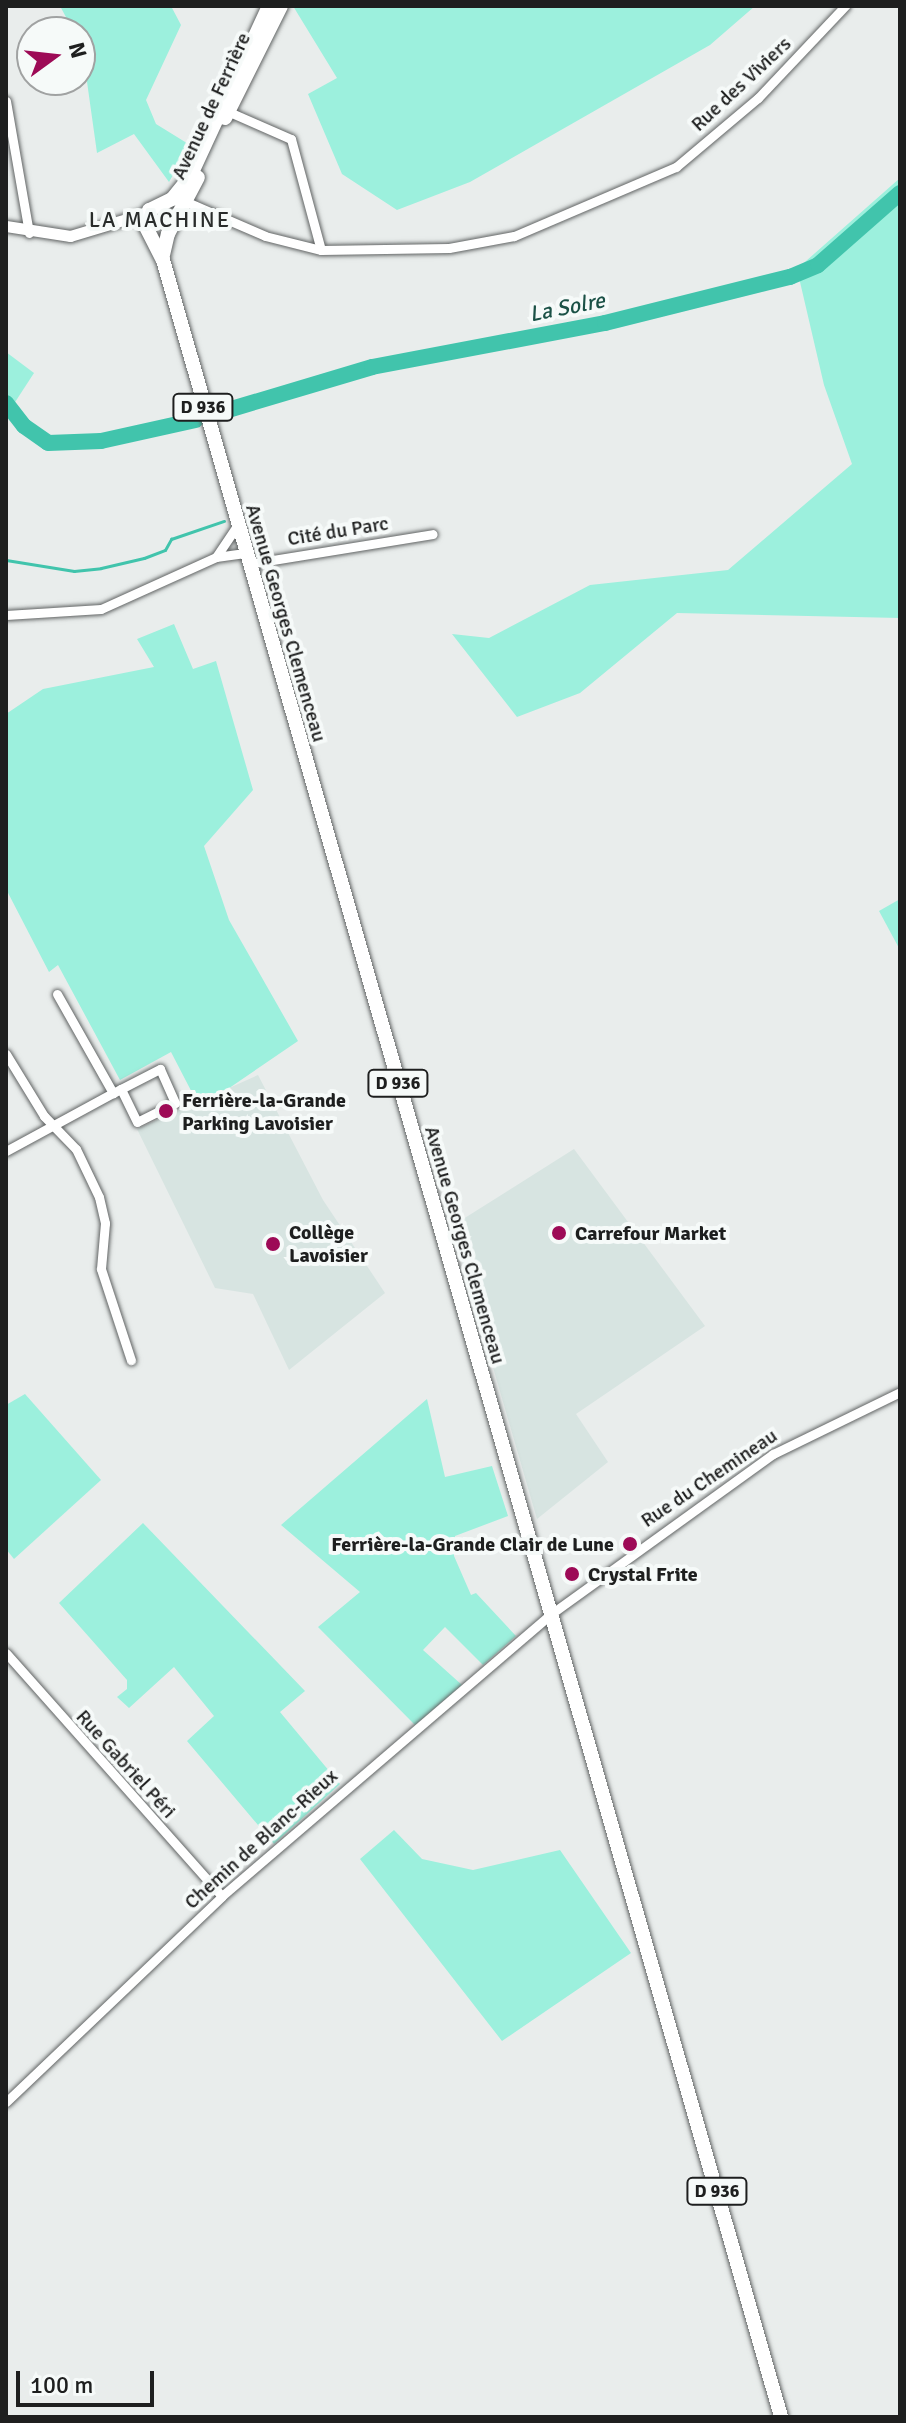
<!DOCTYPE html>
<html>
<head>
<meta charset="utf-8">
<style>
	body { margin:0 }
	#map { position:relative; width:906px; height:2423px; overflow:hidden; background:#e9edec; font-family:Signika,sans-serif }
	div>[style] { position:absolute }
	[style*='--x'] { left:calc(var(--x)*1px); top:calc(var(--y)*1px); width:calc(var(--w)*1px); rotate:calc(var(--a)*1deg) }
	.built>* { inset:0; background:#d7e4e1 }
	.green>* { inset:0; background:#9cf0dd }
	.stream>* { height:3px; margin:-1.5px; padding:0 1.5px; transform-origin:1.5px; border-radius:1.5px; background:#41c4ac }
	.river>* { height:16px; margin:-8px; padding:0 8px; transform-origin:8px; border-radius:8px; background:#41c4ac }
	.roads { filter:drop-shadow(0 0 2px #616464) drop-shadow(0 0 2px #616464) }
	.minor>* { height:9px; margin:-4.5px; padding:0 4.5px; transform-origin:4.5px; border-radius:4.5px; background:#fff }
	.tertiary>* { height:11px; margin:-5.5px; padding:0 5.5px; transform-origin:5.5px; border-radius:5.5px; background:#fff }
	.primary>* { height:14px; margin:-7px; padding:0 7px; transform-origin:7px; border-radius:7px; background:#fff }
	.dots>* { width:22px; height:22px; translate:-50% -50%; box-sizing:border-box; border:4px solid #f6faf9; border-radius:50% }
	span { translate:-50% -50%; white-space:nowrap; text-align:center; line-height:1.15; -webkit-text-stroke:8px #f6faf9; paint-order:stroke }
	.shield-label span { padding:2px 6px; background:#f6faf9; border:2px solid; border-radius:6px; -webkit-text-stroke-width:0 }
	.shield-label { font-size:18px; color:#1e1f1f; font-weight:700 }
	.street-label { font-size:20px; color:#1e1f1f }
	.poi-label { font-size:20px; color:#1e1f1f; font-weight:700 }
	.left { translate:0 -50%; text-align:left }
	.right { translate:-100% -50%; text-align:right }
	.neighbourhood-label { font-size:22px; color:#292c2b; letter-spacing:2px }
	.water-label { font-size:22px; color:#1b5146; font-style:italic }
	.frame { position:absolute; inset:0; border:8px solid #1e1f1f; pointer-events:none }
	.north { position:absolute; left:16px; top:16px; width:80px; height:80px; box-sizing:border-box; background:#f6faf9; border:2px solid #a0a2a2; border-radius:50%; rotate:75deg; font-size:22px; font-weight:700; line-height:32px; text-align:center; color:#1e1f1f }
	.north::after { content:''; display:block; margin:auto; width:28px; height:36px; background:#9d0a56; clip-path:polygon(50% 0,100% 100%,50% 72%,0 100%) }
	.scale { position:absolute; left:16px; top:2371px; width:138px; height:36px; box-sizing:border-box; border:4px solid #1e1f1f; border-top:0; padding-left:10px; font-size:24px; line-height:28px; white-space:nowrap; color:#1e1f1f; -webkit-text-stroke:6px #f6faf9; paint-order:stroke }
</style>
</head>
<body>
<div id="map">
	<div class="built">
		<i style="clip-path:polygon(258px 1075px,323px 1200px,385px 1293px,289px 1370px,253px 1294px,215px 1288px,137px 1129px)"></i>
		<i style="clip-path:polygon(574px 1149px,705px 1326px,576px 1414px,608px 1462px,537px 1519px,452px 1226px)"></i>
	</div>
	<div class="green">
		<i style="clip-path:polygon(60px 6px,171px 6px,181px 25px,146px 100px,156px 124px,190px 145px,169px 182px,134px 134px,97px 153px,80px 32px,74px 32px)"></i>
		<i style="clip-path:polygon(293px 6px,755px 6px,710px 45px,470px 182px,397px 210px,342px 174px,308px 94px,337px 78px)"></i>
		<i style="clip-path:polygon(900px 178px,900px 618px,677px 613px,580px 693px,517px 717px,452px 634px,489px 638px,590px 585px,728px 570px,852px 464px,824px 385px,797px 269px)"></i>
		<i style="clip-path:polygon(6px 352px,34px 373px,6px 416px)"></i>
		<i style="clip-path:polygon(174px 624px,193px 669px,216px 661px,253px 790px,204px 846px,229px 920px,298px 1041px,200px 1108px,171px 1052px,120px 1080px,58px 965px,49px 972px,6px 889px,6px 714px,43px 689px,154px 667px,137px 639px)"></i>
		<i style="clip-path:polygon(900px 899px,900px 950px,879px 911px)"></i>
		<i style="clip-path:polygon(25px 1394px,101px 1480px,14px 1559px,6px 1549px,6px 1405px)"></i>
		<i style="clip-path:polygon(427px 1399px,445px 1477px,492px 1466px,508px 1516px,455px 1536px,454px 1556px,471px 1595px,476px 1593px,516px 1636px,483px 1665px,445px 1627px,423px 1650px,462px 1685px,415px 1725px,318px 1627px,360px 1592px,281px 1525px)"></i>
		<i style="clip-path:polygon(143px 1523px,305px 1691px,280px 1712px,340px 1784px,274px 1844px,187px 1741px,214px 1716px,174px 1667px,129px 1708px,117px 1697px,127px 1689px,127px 1680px,59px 1603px)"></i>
		<i style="clip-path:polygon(394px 1830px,422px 1859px,473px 1870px,560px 1850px,631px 1953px,502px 2041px,360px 1859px)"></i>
	</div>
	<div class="stream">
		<i style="--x:6;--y:560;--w:69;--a:9.2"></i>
		<i style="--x:74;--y:571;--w:27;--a:-6"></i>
		<i style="--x:101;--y:568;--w:44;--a:-13.1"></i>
		<i style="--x:144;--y:558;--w:22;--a:-21"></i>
		<i style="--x:165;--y:550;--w:13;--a:-61"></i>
		<i style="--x:171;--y:539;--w:56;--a:-18.8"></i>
	</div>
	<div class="river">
		<i style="--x:6;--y:403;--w:29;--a:52"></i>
		<i style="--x:24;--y:426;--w:29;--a:35"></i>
		<i style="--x:48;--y:443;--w:53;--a:-2.2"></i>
		<i style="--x:101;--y:441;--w:97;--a:-12.5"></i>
		<i style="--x:218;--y:413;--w:161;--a:-16.6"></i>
		<i style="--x:372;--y:367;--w:237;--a:-10.7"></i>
		<i style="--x:605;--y:323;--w:191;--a:-14"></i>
		<i style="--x:790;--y:277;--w:30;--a:-23"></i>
		<i style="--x:818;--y:265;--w:109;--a:-41.3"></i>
	</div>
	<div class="roads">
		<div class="minor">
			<i style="--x:6;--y:101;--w:134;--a:80.1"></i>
			<i style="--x:227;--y:111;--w:70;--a:23.6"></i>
			<i style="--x:291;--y:139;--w:115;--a:74.9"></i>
			<i style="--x:182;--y:200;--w:90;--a:23.4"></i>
			<i style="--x:265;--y:236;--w:58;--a:14"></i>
			<i style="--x:321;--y:250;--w:128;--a:-0.9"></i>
			<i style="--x:449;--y:248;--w:66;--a:-10.5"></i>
			<i style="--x:514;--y:236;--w:176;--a:-23.1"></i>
			<i style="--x:676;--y:167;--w:107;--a:-40.1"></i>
			<i style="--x:758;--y:98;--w:127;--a:-46.6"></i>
			<i style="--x:216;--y:557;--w:37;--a:-56"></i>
			<i style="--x:248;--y:564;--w:187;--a:-9.2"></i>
			<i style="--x:6;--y:615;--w:95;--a:-3.6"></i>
			<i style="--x:101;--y:609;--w:126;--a:-24.3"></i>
			<i style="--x:216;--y:557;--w:29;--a:-8"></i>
			<i style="--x:57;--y:994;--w:114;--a:60.5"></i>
			<i style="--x:6;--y:1054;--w:73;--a:58.5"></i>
			<i style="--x:44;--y:1116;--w:46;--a:45.9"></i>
			<i style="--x:76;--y:1149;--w:53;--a:64.4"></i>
			<i style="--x:99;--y:1197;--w:27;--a:77"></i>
			<i style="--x:105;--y:1223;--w:46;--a:95"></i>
			<i style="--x:101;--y:1269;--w:96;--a:71.8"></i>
			<i style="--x:6;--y:1151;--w:122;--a:-28.5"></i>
			<i style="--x:113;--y:1093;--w:53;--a:-27.1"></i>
			<i style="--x:160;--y:1069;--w:37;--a:66"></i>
			<i style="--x:175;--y:1103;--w:42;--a:153.4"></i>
			<i style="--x:137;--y:1122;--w:37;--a:-116"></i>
			<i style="--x:6;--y:1653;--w:325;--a:48.4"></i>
			<i style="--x:6;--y:2102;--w:298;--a:-43.6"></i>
			<i style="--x:222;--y:1896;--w:433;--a:-40.6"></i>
			<i style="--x:551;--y:1614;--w:274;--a:-35.8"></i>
			<i style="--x:773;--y:1454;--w:141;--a:-26"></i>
		</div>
		<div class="tertiary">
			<i style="--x:6;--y:226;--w:65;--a:8.9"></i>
			<i style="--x:70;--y:236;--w:79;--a:-16.8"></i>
		</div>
		<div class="primary">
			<i style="--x:269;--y:6;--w:188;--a:114.8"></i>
			<i style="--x:190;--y:177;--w:28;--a:129"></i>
			<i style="--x:172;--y:199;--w:25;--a:154"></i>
			<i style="--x:149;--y:210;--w:16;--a:105"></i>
			<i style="--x:145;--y:225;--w:39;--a:63"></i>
			<i style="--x:163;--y:260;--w:2244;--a:74.01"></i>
			<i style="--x:225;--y:118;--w:125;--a:-63.4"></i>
			<i style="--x:163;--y:255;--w:22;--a:-77"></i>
			<i style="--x:168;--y:234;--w:64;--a:-62.2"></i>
		</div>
	</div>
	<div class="dots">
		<i style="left:166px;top:1111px;background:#9d0a56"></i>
		<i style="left:559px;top:1233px;background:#9d0a56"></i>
		<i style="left:273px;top:1244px;background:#9d0a56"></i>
		<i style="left:630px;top:1544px;background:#9d0a56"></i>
		<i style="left:572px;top:1574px;background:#9d0a56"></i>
	</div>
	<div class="shield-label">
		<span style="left:203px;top:407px">D 936</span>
		<span style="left:398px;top:1083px">D 936</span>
		<span style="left:717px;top:2191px">D 936</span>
	</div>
	<div class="street-label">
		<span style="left:741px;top:84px;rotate:-43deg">Rue des Viviers</span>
		<span style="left:211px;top:106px;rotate:-65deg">Avenue de Ferrière</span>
		<span style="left:338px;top:531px;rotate:-9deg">Cité du Parc</span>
		<span style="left:286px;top:623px;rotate:74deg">Avenue Georges Clemenceau</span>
		<span style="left:465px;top:1245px;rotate:74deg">Avenue Georges Clemenceau</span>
		<span style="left:709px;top:1478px;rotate:-34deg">Rue du Chemineau</span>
		<span style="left:126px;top:1764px;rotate:48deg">Rue Gabriel Péri</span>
		<span style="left:261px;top:1839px;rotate:-42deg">Chemin de Blanc-Rieux</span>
	</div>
	<div class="poi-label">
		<span class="left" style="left:182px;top:1112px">Ferrière-la-Grande<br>Parking Lavoisier</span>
		<span class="left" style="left:289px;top:1244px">Collège<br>Lavoisier</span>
		<span class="left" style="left:575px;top:1233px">Carrefour Market</span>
		<span class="right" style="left:614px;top:1544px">Ferrière-la-Grande Clair de Lune</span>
		<span class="left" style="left:588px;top:1574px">Crystal Frite</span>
	</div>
	<div class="neighbourhood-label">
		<span style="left:160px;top:220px">LA MACHINE</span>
	</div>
	<div class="water-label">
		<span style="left:567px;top:307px;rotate:-11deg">La Solre</span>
	</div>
	<div class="frame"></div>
	<div class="north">N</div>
	<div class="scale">100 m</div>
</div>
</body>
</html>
